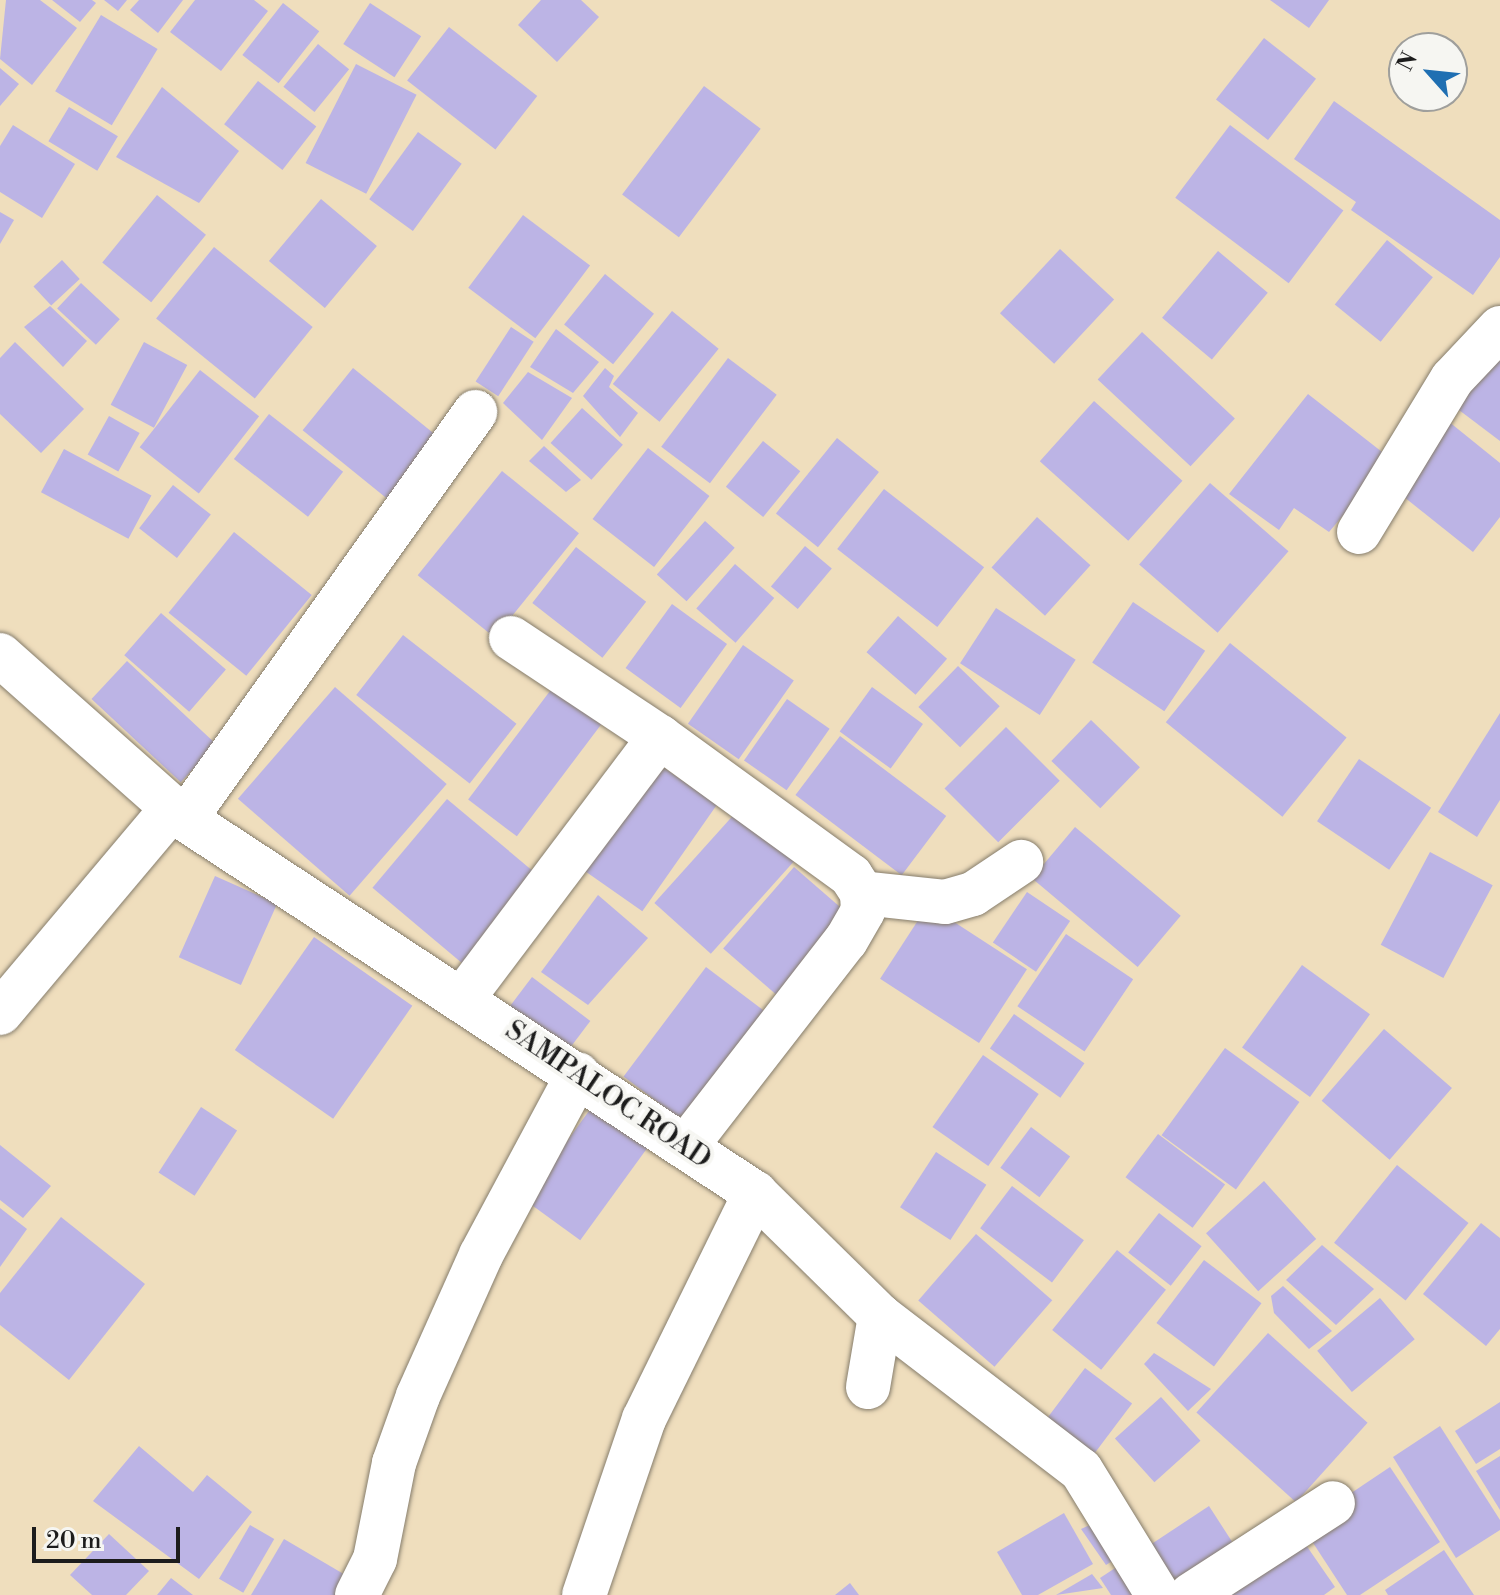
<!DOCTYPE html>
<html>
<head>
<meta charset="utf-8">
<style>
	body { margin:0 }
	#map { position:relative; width:1500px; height:1595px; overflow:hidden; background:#efdebd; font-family:"Libre Bodoni",serif }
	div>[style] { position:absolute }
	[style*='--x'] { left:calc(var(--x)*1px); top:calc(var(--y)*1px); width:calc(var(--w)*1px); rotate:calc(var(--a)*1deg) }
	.building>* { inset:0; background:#bcb4e5; transform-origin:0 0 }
	.roads { filter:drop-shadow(0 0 2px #867d6c) drop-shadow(0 0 2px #867d6c) }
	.minor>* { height:44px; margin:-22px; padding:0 22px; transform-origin:22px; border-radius:22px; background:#fff }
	span { translate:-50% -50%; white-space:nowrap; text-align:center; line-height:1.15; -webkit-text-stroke:8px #f6f6f2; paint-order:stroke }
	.street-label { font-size:28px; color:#1c1c1c }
	.north { position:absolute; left:1388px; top:32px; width:80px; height:80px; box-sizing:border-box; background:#f6f6f2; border:2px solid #9f9f9c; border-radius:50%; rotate:297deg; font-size:22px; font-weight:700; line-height:32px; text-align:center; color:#1c1c1c }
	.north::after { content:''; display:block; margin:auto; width:28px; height:36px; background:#1f6fb2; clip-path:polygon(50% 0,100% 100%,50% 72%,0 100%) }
	.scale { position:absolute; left:32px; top:1527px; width:148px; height:36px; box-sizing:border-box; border:4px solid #1c1c1c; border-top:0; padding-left:10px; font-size:24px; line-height:28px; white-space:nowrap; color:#1c1c1c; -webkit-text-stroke:6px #f6f6f2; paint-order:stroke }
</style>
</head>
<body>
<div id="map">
	<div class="building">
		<i style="clip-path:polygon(6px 0,40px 0,77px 28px,32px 85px,0 59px)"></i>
		<i style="clip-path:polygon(52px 0,92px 0,96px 3px,80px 22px)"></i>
		<i style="clip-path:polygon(104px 0,127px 0,118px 11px)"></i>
		<i style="clip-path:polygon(139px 0,183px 0,158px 33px,130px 10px)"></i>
		<i style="clip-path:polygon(195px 0,254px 0,268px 11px,221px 71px,170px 32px)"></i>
		<i style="clip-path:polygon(541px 0,581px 0,599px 17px,557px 62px,518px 25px)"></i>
		<i style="clip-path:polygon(1270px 0,1329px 0,1309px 28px)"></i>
		<i style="left:283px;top:3px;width:46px;height:66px;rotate:38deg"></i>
		<i style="left:370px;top:3px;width:61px;height:49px;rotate:33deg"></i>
		<i style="left:101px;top:15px;width:66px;height:89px;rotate:31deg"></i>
		<i style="left:449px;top:27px;width:112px;height:68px;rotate:38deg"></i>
		<i style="left:1264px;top:38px;width:66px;height:78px;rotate:38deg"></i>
		<i style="left:318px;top:44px;width:40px;height:55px;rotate:39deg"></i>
		<i style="left:356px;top:64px;width:68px;height:111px;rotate:27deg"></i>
		<i style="clip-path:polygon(0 68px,19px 84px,0 106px)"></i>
		<i style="left:258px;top:81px;width:74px;height:55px;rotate:38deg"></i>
		<i style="left:704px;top:86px;width:71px;height:136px;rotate:37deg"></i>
		<i style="clip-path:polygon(162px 87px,239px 151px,199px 203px,116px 157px)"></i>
		<i style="clip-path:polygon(1334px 101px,1500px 220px,1500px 257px,1473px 295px,1351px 210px,1356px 202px,1294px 159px)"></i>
		<i style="left:69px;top:107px;width:57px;height:40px;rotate:31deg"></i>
		<i style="clip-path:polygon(13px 125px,75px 164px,42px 218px,0 192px,0 146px)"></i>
		<i style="left:1230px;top:125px;width:142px;height:91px;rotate:37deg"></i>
		<i style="left:418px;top:132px;width:54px;height:83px;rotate:36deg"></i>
		<i style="left:157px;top:195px;width:63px;height:87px;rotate:39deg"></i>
		<i style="left:321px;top:199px;width:73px;height:81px;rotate:40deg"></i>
		<i style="clip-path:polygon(0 212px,14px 220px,0 244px)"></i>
		<i style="left:523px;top:215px;width:84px;height:91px;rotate:37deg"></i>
		<i style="left:1387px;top:240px;width:59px;height:83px;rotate:39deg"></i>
		<i style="left:214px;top:247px;width:127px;height:92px;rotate:39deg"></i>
		<i style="left:1060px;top:249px;width:74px;height:88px;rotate:43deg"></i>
		<i style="left:1218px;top:251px;width:65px;height:87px;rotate:40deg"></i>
		<i style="left:62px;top:260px;width:26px;height:39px;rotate:47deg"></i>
		<i style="left:605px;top:274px;width:63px;height:65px;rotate:39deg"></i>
		<i style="left:81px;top:283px;width:53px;height:35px;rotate:43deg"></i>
		<i style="clip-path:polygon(50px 306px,87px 341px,63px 367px,24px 327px)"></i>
		<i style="left:672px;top:311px;width:60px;height:94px;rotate:39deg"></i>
		<i style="left:511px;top:327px;width:27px;height:65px;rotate:33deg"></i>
		<i style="clip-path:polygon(556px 329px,599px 362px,573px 393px,530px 367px)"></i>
		<i style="left:1142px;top:332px;width:127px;height:65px;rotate:43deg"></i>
		<i style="clip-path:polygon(15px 342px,84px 409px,41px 453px,0 414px,0 358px)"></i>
		<i style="left:144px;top:342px;width:49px;height:71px;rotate:28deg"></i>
		<i style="clip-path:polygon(1500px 352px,1500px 441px,1455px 407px)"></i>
		<i style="left:728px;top:358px;width:61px;height:111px;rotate:37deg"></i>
		<i style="left:353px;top:368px;width:110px;height:80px;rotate:39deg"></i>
		<i style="clip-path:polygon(605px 368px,614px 376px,609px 387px,638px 413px,620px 437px,583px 396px)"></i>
		<i style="left:200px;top:370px;width:75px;height:98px;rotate:38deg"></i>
		<i style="clip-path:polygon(528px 372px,572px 398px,542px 440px,503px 403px)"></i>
		<i style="clip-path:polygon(1308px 394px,1391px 459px,1329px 532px,1294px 508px,1279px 530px,1229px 494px)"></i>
		<i style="left:1094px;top:401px;width:119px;height:81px;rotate:42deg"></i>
		<i style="left:582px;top:408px;width:55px;height:47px;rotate:42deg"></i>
		<i style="left:269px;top:414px;width:94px;height:57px;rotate:38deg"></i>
		<i style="left:109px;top:416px;width:35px;height:44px;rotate:29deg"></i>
		<i style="clip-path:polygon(1448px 421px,1500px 463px,1500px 517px,1473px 552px,1394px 489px)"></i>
		<i style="left:837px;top:438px;width:54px;height:97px;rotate:39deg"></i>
		<i style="left:763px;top:441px;width:48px;height:59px;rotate:39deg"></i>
		<i style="clip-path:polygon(544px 446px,581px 480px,566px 492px,529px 461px)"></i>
		<i style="left:648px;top:448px;width:78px;height:90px;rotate:38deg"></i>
		<i style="left:64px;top:449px;width:99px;height:49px;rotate:28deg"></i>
		<i style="left:502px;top:471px;width:99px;height:134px;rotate:39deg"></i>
		<i style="left:1210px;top:483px;width:104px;height:108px;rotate:41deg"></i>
		<i style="left:173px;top:485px;width:48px;height:55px;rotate:38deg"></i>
		<i style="left:884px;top:489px;width:127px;height:76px;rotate:38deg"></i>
		<i style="left:1037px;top:517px;width:72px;height:68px;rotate:42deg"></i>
		<i style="left:705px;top:521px;width:40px;height:72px;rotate:42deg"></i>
		<i style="left:234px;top:532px;width:100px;height:104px;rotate:39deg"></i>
		<i style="left:805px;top:546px;width:35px;height:53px;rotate:40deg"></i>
		<i style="left:576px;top:547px;width:89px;height:71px;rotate:38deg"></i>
		<i style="left:735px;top:564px;width:52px;height:59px;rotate:41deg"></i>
		<i style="left:1133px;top:602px;width:87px;height:73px;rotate:34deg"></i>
		<i style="left:672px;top:604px;width:68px;height:79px;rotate:36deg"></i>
		<i style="left:996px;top:608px;width:95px;height:66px;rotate:33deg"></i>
		<i style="left:161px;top:613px;width:86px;height:56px;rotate:41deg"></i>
		<i style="left:898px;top:616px;width:65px;height:48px;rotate:41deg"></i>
		<i style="left:403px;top:635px;width:144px;height:76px;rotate:38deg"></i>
		<i style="left:1230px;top:643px;width:150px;height:102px;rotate:39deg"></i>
		<i style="left:743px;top:645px;width:62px;height:96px;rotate:35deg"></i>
		<i style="left:127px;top:661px;width:122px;height:52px;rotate:43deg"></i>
		<i style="left:958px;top:666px;width:58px;height:57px;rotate:44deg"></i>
		<i style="left:556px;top:683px;width:61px;height:146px;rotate:37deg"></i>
		<i style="left:335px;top:687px;width:148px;height:148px;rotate:41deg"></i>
		<i style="left:872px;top:687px;width:63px;height:55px;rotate:36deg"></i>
		<i style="left:787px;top:699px;width:52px;height:75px;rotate:35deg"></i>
		<i style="clip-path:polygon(1500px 713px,1500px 800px,1477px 837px,1438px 812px)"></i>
		<i style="left:1091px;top:720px;width:68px;height:57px;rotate:44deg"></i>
		<i style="left:1006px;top:727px;width:76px;height:87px;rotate:45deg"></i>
		<i style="left:840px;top:736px;width:133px;height:74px;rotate:37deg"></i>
		<i style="left:1359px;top:759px;width:87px;height:75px;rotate:34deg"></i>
		<i style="left:653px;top:760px;width:78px;height:130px;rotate:35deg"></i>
		<i style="left:447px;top:799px;width:128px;height:116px;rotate:40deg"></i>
		<i style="left:738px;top:810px;width:76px;height:125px;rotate:42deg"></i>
		<i style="left:1075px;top:827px;width:138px;height:67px;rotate:40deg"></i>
		<i style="left:1430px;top:852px;width:71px;height:105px;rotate:28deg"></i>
		<i style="left:794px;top:867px;width:74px;height:108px;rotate:41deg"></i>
		<i style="left:215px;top:876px;width:68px;height:89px;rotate:24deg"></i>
		<i style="left:1027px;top:892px;width:52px;height:61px;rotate:34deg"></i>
		<i style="clip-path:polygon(598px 895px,648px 938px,588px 1005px,541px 972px)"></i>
		<i style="left:928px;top:905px;width:118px;height:88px;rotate:33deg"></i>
		<i style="left:1066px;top:934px;width:81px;height:87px;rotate:34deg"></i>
		<i style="left:314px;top:937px;width:120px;height:138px;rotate:35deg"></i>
		<i style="left:1302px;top:965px;width:84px;height:102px;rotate:36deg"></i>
		<i style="left:706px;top:967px;width:76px;height:137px;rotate:37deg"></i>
		<i style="left:532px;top:977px;width:73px;height:37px;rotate:37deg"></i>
		<i style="left:1014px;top:1014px;width:86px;height:42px;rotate:35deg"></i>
		<i style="left:1384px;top:1029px;width:90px;height:95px;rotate:41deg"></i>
		<i style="left:1225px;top:1048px;width:92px;height:108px;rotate:36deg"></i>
		<i style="left:983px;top:1055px;width:68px;height:88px;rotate:35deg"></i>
		<i style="left:602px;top:1093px;width:69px;height:132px;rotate:36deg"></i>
		<i style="left:201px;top:1107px;width:43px;height:78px;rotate:33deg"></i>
		<i style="left:1031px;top:1127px;width:49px;height:51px;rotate:37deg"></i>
		<i style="left:1158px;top:1134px;width:84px;height:54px;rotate:37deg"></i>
		<i style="clip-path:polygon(0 1145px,51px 1186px,23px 1218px,0 1200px)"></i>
		<i style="left:936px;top:1152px;width:60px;height:66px;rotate:33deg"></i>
		<i style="left:1397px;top:1165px;width:92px;height:100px;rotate:39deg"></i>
		<i style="left:1264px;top:1181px;width:78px;height:78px;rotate:48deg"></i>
		<i style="left:1012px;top:1186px;width:90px;height:53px;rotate:37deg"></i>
		<i style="clip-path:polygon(0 1208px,27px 1229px,0 1267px)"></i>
		<i style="left:1159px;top:1213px;width:54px;height:50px;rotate:38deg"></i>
		<i style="clip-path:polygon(61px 1217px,145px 1284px,69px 1380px,0 1325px,0 1293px)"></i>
		<i style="clip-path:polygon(1481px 1223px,1500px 1238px,1500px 1329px,1486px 1346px,1423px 1294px)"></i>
		<i style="left:976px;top:1234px;width:101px;height:88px;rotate:41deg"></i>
		<i style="clip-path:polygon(1322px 1245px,1374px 1289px,1336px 1325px,1286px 1280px)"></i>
		<i style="left:1117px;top:1250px;width:63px;height:103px;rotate:39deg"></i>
		<i style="left:1204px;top:1260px;width:72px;height:79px;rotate:37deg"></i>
		<i style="clip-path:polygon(1283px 1286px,1332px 1331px,1309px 1349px,1274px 1313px,1271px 1296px)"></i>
		<i style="left:1380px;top:1298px;width:54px;height:82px;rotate:50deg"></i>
		<i style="left:1268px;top:1333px;width:134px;height:107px;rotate:42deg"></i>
		<i style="clip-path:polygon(1154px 1353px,1211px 1389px,1188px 1411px,1144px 1364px)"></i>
		<i style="left:1085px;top:1368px;width:59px;height:63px;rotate:37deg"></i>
		<i style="left:1161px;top:1397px;width:59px;height:62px;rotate:48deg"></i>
		<i style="clip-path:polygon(1500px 1402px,1500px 1449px,1476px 1464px,1455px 1431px)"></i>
		<i style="clip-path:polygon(1440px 1426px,1500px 1520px,1500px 1530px,1456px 1558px,1393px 1457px)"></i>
		<i style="clip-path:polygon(139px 1446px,193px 1492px,207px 1475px,252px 1512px,199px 1579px,93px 1501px)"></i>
		<i style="clip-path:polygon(1500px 1456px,1500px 1510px,1476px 1471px)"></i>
		<i style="clip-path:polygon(1390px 1467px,1440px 1542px,1360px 1595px,1347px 1595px,1302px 1526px)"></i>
		<i style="clip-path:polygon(1209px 1506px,1240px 1554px,1178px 1595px,1111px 1595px,1100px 1578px)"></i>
		<i style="clip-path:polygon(1064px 1513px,1093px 1564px,1038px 1595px,1022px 1595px,997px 1552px)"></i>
		<i style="clip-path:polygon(1103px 1519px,1139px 1544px,1106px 1565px,1081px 1529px)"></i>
		<i style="left:250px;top:1525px;width:28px;height:62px;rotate:30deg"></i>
		<i style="clip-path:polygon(1297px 1532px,1335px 1587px,1324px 1595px,1208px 1595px)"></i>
		<i style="clip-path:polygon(109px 1534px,149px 1571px,126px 1595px,92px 1595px,70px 1575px)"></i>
		<i style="clip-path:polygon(284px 1539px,359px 1583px,352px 1595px,251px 1595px)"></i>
		<i style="clip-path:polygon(1444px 1550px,1474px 1595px,1388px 1595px,1385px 1590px)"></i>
		<i style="clip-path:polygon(1092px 1574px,1103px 1588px,1056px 1595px)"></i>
		<i style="clip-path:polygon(171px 1578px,193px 1595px,157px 1595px)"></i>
		<i style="clip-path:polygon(850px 1583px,859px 1595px,835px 1595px)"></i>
	</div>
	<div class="roads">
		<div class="minor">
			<i style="--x:1359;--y:532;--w:179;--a:-58.7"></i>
			<i style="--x:1452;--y:379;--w:70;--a:-46.7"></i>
			<i style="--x:511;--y:638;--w:179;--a:33.6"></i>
			<i style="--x:0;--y:655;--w:247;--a:41.6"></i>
			<i style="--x:185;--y:819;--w:682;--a:33.27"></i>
			<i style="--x:755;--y:1193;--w:175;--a:44.5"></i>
			<i style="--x:880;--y:1316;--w:253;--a:37.5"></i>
			<i style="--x:1081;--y:1470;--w:147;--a:58.4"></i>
			<i style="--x:185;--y:819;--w:500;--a:-54.5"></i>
			<i style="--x:862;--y:893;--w:83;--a:6.2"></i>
			<i style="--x:945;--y:902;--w:29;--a:-16"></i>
			<i style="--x:973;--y:894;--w:58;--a:-33.7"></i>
			<i style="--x:463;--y:998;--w:327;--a:-53"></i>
			<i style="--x:660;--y:737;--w:236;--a:36"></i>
			<i style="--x:851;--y:876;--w:20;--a:57"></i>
			<i style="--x:862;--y:893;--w:18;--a:87"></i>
			<i style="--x:863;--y:911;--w:34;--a:120"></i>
			<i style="--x:846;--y:940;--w:259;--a:127.8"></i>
			<i style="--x:0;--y:1013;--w:267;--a:-49.9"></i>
			<i style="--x:868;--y:1387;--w:72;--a:-80.4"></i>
			<i style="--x:357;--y:1595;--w:40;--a:-63.4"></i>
			<i style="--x:375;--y:1559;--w:98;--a:-78.8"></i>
			<i style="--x:394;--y:1463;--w:71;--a:-70.3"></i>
			<i style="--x:418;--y:1396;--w:154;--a:-65.9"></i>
			<i style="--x:481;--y:1255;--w:205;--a:-61.8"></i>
			<i style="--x:584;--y:1595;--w:186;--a:-71.2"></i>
			<i style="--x:644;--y:1419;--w:252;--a:-63.8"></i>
			<i style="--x:1191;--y:1595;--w:169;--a:-32.9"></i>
		</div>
	</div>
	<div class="street-label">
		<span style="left:608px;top:1095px;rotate:34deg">SAMPALOC ROAD</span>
	</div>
	<div class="north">N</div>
	<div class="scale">20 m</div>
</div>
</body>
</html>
